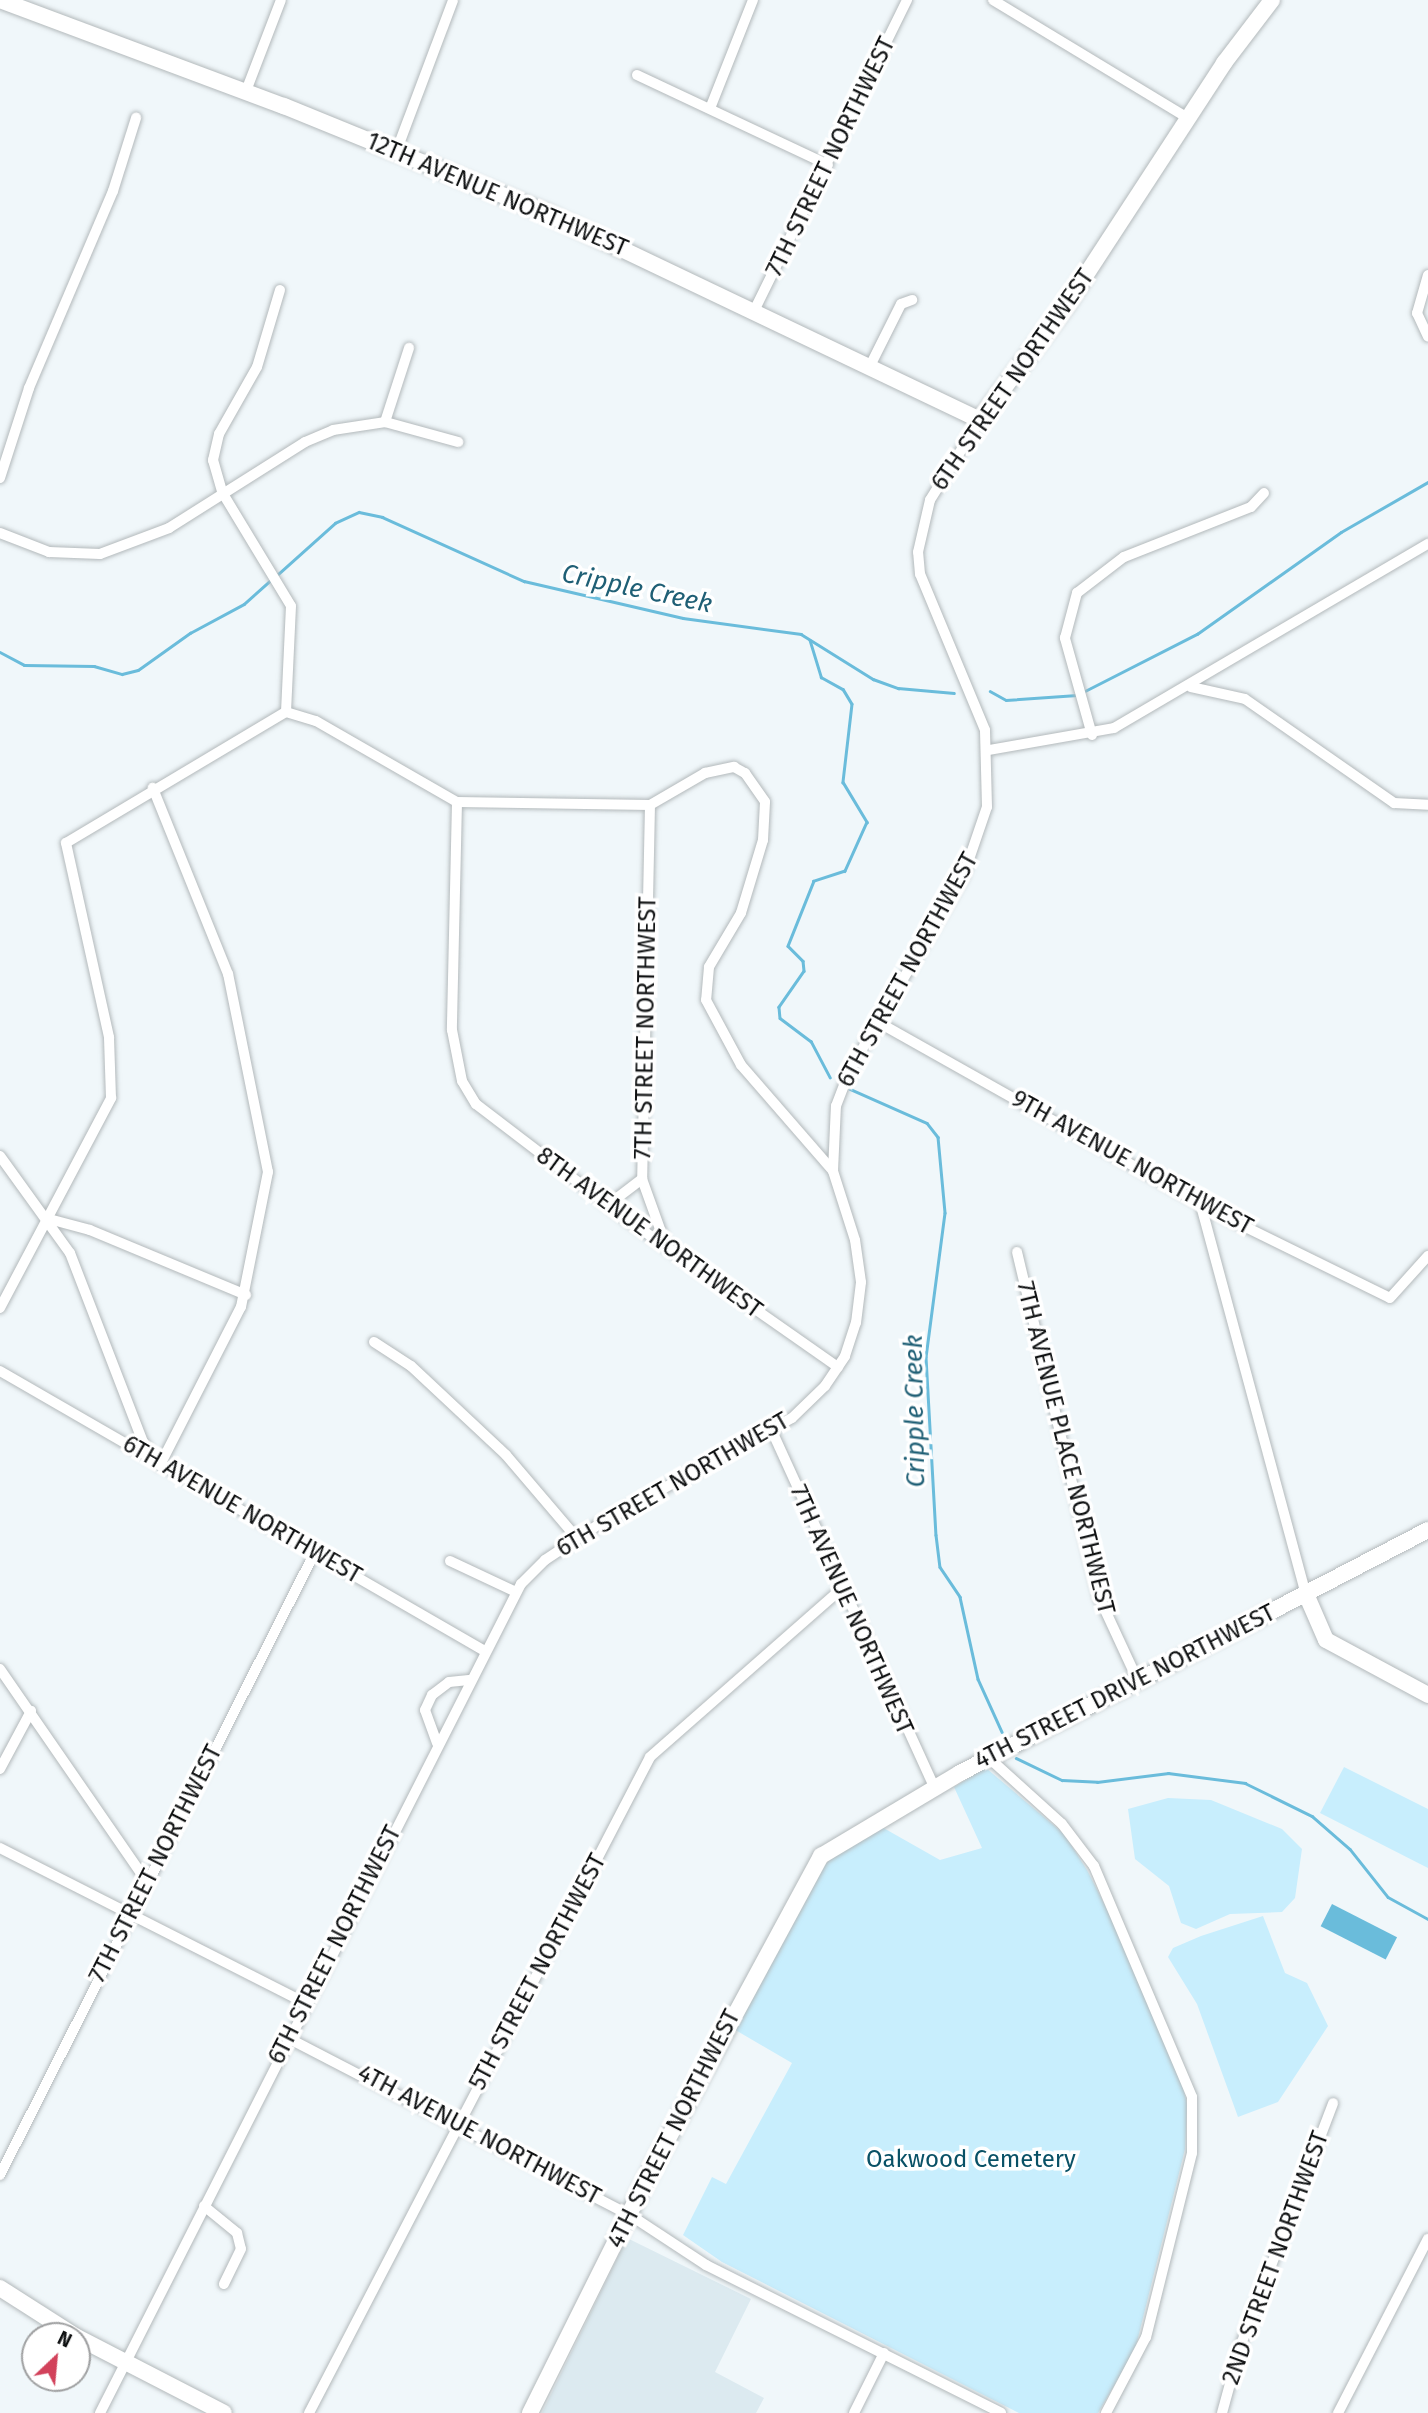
<!DOCTYPE html>
<html>
<head>
<meta charset="utf-8">
<style>
	body { margin:0 }
	#map { position:relative; width:1428px; height:2413px; overflow:hidden; background:#f0f7fa; font-family:"Fira Sans",sans-serif }
	div>[style] { position:absolute }
	[style*='--x'] { left:calc(var(--x)*1px); top:calc(var(--y)*1px); width:calc(var(--w)*1px); rotate:calc(var(--a)*1deg) }
	.built>* { inset:0; background:#dceaf0 }
	.green>* { inset:0; background:#c8eefd }
	.water>* { inset:0; background:#6abcdb; transform-origin:0 0 }
	.stream>* { height:2.5px; margin:-1.25px; padding:0 1.25px; transform-origin:1.25px; border-radius:1.25px; background:#6abcdb }
	.roads { filter:drop-shadow(0 0 2px #b3b9bb) drop-shadow(0 0 2px #b3b9bb) }
	.street>* { height:10px; margin:-5px; padding:0 5px; transform-origin:5px; border-radius:5px; background:#fff }
	.secondary>* { height:16px; margin:-8px; padding:0 8px; transform-origin:8px; border-radius:8px; background:#fff }
	span { translate:-50% -50%; white-space:nowrap; text-align:center; line-height:1.15; -webkit-text-stroke:7px #fff; paint-order:stroke }
	.street-label { font-size:24px; color:#101213 }
	.park-label { font-size:24px; color:#095166 }
	.water-label { font-size:26px; color:#1f5f75; font-style:italic }
	.north { position:absolute; left:21px; top:2322px; width:70px; height:70px; box-sizing:border-box; background:#fff; border:2px solid #9fa0a1; border-radius:50%; rotate:26deg; font-size:19px; font-weight:700; line-height:28px; text-align:center; color:#101213 }
	.north::after { content:''; display:block; margin:auto; width:24px; height:32px; background:#d2425b; clip-path:polygon(50% 0,100% 100%,50% 72%,0 100%) }
</style>
</head>
<body>
<div id="map">
	<div class="built">
		<i style="clip-path:polygon(627px 2238px,751px 2299px,715px 2372px,764px 2398px,756px 2413px,542px 2413px)"></i>
	</div>
	<div class="green">
		<i style="clip-path:polygon(1344px 1767px,1428px 1809px,1428px 1868px,1320px 1813px)"></i>
		<i style="clip-path:polygon(986px 1768px,1064px 1834px,1087px 1870px,1125px 1945px,1182px 2082px,1187px 2105px,1185px 2149px,1135px 2350px,1098px 2413px,1019px 2413px,722px 2262px,683px 2235px,712px 2177px,726px 2184px,792px 2063px,732px 2028px,820px 1870px,835px 1854px,880px 1826px,940px 1860px,982px 1848px,954px 1787px)"></i>
		<i style="clip-path:polygon(1168px 1798px,1211px 1800px,1282px 1829px,1302px 1849px,1295px 1898px,1282px 1912px,1230px 1914px,1196px 1929px,1181px 1923px,1169px 1886px,1135px 1859px,1128px 1809px)"></i>
		<i style="clip-path:polygon(1263px 1916px,1285px 1973px,1307px 1983px,1328px 2026px,1278px 2102px,1238px 2117px,1197px 2004px,1168px 1957px,1173px 1948px,1201px 1936px)"></i>
	</div>
	<div class="water">
		<i style="left:1332px;top:1904px;width:73px;height:25px;rotate:27deg"></i>
	</div>
	<div class="stream">
		<i style="--x:276;--y:576;--w:79;--a:-41.9"></i>
		<i style="--x:335;--y:523;--w:26;--a:-25"></i>
		<i style="--x:359;--y:512;--w:24;--a:12"></i>
		<i style="--x:382;--y:517;--w:156;--a:24.3"></i>
		<i style="--x:524;--y:581;--w:163;--a:13.1"></i>
		<i style="--x:683;--y:618;--w:119;--a:7.7"></i>
		<i style="--x:801;--y:634;--w:85;--a:32"></i>
		<i style="--x:873;--y:679;--w:27;--a:20"></i>
		<i style="--x:898;--y:688;--w:56;--a:5.1"></i>
		<i style="--x:810;--y:640;--w:39;--a:73"></i>
		<i style="--x:821;--y:677;--w:25;--a:29"></i>
		<i style="--x:843;--y:689;--w:17;--a:59"></i>
		<i style="--x:852;--y:704;--w:79;--a:96.6"></i>
		<i style="--x:843;--y:782;--w:47;--a:59"></i>
		<i style="--x:867;--y:822;--w:54;--a:114.2"></i>
		<i style="--x:845;--y:871;--w:33;--a:162"></i>
		<i style="--x:814;--y:881;--w:70;--a:111.8"></i>
		<i style="--x:788;--y:946;--w:21;--a:45"></i>
		<i style="--x:803;--y:961;--w:10;--a:84"></i>
		<i style="--x:804;--y:971;--w:44;--a:124.8"></i>
		<i style="--x:779;--y:1007;--w:11;--a:85"></i>
		<i style="--x:780;--y:1018;--w:39;--a:37"></i>
		<i style="--x:811;--y:1041;--w:41;--a:62.2"></i>
		<i style="--x:0;--y:652;--w:27;--a:28"></i>
		<i style="--x:24;--y:665;--w:70;--a:0.8"></i>
		<i style="--x:94;--y:666;--w:29;--a:16"></i>
		<i style="--x:122;--y:674;--w:16;--a:-14"></i>
		<i style="--x:138;--y:670;--w:64;--a:-35.4"></i>
		<i style="--x:190;--y:633;--w:61;--a:-28.2"></i>
		<i style="--x:244;--y:604;--w:36;--a:-42"></i>
		<i style="--x:990;--y:691;--w:18;--a:29"></i>
		<i style="--x:1006;--y:700;--w:71;--a:-4"></i>
		<i style="--x:1083;--y:692;--w:128;--a:-27"></i>
		<i style="--x:1197;--y:634;--w:176;--a:-35.3"></i>
		<i style="--x:1341;--y:532;--w:100;--a:-29.9"></i>
		<i style="--x:850;--y:1089;--w:84;--a:23.8"></i>
		<i style="--x:927;--y:1123;--w:18;--a:52"></i>
		<i style="--x:938;--y:1137;--w:76;--a:84.7"></i>
		<i style="--x:945;--y:1213;--w:145;--a:97.5"></i>
		<i style="--x:926;--y:1357;--w:178;--a:86.8"></i>
		<i style="--x:936;--y:1535;--w:32;--a:83"></i>
		<i style="--x:940;--y:1567;--w:36;--a:56"></i>
		<i style="--x:960;--y:1597;--w:84;--a:77.6"></i>
		<i style="--x:978;--y:1679;--w:58;--a:65.6"></i>
		<i style="--x:1016;--y:1758;--w:51;--a:25.6"></i>
		<i style="--x:1062;--y:1780;--w:35;--a:3"></i>
		<i style="--x:1097;--y:1782;--w:72;--a:-7.2"></i>
		<i style="--x:1168;--y:1773;--w:78;--a:7.4"></i>
		<i style="--x:1245;--y:1783;--w:75;--a:26.2"></i>
		<i style="--x:1312;--y:1816;--w:50;--a:41"></i>
		<i style="--x:1350;--y:1849;--w:61;--a:51.6"></i>
		<i style="--x:1388;--y:1897;--w:46;--a:28.8"></i>
	</div>
	<div class="roads">
		<div class="street">
			<i style="--x:993;--y:0;--w:228;--a:31.2"></i>
			<i style="--x:637;--y:75;--w:211;--a:25.2"></i>
			<i style="--x:246;--y:91;--w:97;--a:-69"></i>
			<i style="--x:711;--y:106;--w:114;--a:-68.4"></i>
			<i style="--x:396;--y:152;--w:162;--a:-69.4"></i>
			<i style="--x:1428;--y:275;--w:40;--a:106"></i>
			<i style="--x:1417;--y:313;--w:26;--a:65"></i>
			<i style="--x:280;--y:290;--w:80;--a:106.6"></i>
			<i style="--x:257;--y:367;--w:77;--a:119.6"></i>
			<i style="--x:219;--y:434;--w:27;--a:103"></i>
			<i style="--x:213;--y:460;--w:33;--a:74"></i>
			<i style="--x:222;--y:492;--w:133;--a:58.8"></i>
			<i style="--x:291;--y:606;--w:106;--a:92.7"></i>
			<i style="--x:753;--y:313;--w:349;--a:-63.8"></i>
			<i style="--x:870;--y:366;--w:69;--a:-63.4"></i>
			<i style="--x:901;--y:304;--w:12;--a:-20"></i>
			<i style="--x:385;--y:422;--w:78;--a:-72"></i>
			<i style="--x:0;--y:478;--w:95;--a:-72.1"></i>
			<i style="--x:29;--y:388;--w:214;--a:-66.9"></i>
			<i style="--x:113;--y:191;--w:77;--a:-72.5"></i>
			<i style="--x:0;--y:533;--w:53;--a:21.2"></i>
			<i style="--x:49;--y:552;--w:51;--a:2.2"></i>
			<i style="--x:100;--y:554;--w:74;--a:-20.6"></i>
			<i style="--x:169;--y:528;--w:161;--a:-32.3"></i>
			<i style="--x:305;--y:442;--w:30;--a:-23"></i>
			<i style="--x:333;--y:430;--w:53;--a:-8.7"></i>
			<i style="--x:385;--y:422;--w:76;--a:15.3"></i>
			<i style="--x:1191;--y:687;--w:55;--a:12.5"></i>
			<i style="--x:1245;--y:699;--w:182;--a:34.9"></i>
			<i style="--x:1394;--y:803;--w:34;--a:3"></i>
			<i style="--x:1092;--y:735;--w:101;--a:-105.6"></i>
			<i style="--x:1065;--y:638;--w:47;--a:-75.1"></i>
			<i style="--x:1077;--y:593;--w:59;--a:-37.5"></i>
			<i style="--x:1124;--y:557;--w:136;--a:-21.5"></i>
			<i style="--x:1251;--y:507;--w:19;--a:-47"></i>
			<i style="--x:989;--y:750;--w:127;--a:-10"></i>
			<i style="--x:1114;--y:728;--w:364;--a:-30.4"></i>
			<i style="--x:457;--y:802;--w:228;--a:91.3"></i>
			<i style="--x:452;--y:1030;--w:52;--a:78.9"></i>
			<i style="--x:462;--y:1081;--w:27;--a:59"></i>
			<i style="--x:476;--y:1104;--w:188;--a:37.4"></i>
			<i style="--x:625;--y:1218;--w:260;--a:35"></i>
			<i style="--x:650;--y:805;--w:374;--a:91.2"></i>
			<i style="--x:642;--y:1179;--w:68;--a:70.2"></i>
			<i style="--x:878;--y:1022;--w:382;--a:29.4"></i>
			<i style="--x:1211;--y:1210;--w:199;--a:26.2"></i>
			<i style="--x:1390;--y:1298;--w:57;--a:-47.9"></i>
			<i style="--x:0;--y:1156;--w:120;--a:54.2"></i>
			<i style="--x:70;--y:1253;--w:203;--a:68.9"></i>
			<i style="--x:143;--y:1442;--w:29;--a:54"></i>
			<i style="--x:160;--y:1465;--w:178;--a:-62.9"></i>
			<i style="--x:241;--y:1307;--w:138;--a:-78.7"></i>
			<i style="--x:268;--y:1172;--w:202;--a:-101.4"></i>
			<i style="--x:228;--y:974;--w:201;--a:-112"></i>
			<i style="--x:1200;--y:1202;--w:406;--a:74.9"></i>
			<i style="--x:608;--y:1205;--w:43;--a:-37.4"></i>
			<i style="--x:49;--y:1219;--w:42;--a:15"></i>
			<i style="--x:90;--y:1230;--w:169;--a:22.6"></i>
			<i style="--x:1017;--y:1252;--w:355;--a:76.6"></i>
			<i style="--x:1099;--y:1597;--w:93;--a:65.1"></i>
			<i style="--x:0;--y:1308;--w:238;--a:-62.1"></i>
			<i style="--x:111;--y:1098;--w:61;--a:-91.9"></i>
			<i style="--x:109;--y:1037;--w:199;--a:-102.5"></i>
			<i style="--x:66;--y:843;--w:256;--a:-30.8"></i>
			<i style="--x:286;--y:712;--w:31;--a:17"></i>
			<i style="--x:316;--y:721;--w:163;--a:29.9"></i>
			<i style="--x:457;--y:802;--w:193;--a:0.9"></i>
			<i style="--x:650;--y:805;--w:64;--a:-30.2"></i>
			<i style="--x:705;--y:773;--w:30;--a:-12"></i>
			<i style="--x:734;--y:767;--w:13;--a:29"></i>
			<i style="--x:745;--y:773;--w:35;--a:55"></i>
			<i style="--x:765;--y:802;--w:38;--a:93"></i>
			<i style="--x:763;--y:840;--w:76;--a:106.8"></i>
			<i style="--x:741;--y:913;--w:63;--a:120.7"></i>
			<i style="--x:709;--y:967;--w:33;--a:95"></i>
			<i style="--x:706;--y:1000;--w:74;--a:61.7"></i>
			<i style="--x:741;--y:1065;--w:140;--a:49"></i>
			<i style="--x:374;--y:1342;--w:44;--a:33"></i>
			<i style="--x:411;--y:1366;--w:130;--a:43.1"></i>
			<i style="--x:506;--y:1455;--w:109;--a:49.5"></i>
			<i style="--x:0;--y:1371;--w:558;--a:30.01"></i>
			<i style="--x:772;--y:1431;--w:391;--a:65.5"></i>
			<i style="--x:450;--y:1561;--w:73;--a:25.2"></i>
			<i style="--x:0;--y:1669;--w:259;--a:55.4"></i>
			<i style="--x:437;--y:1743;--w:35;--a:-110"></i>
			<i style="--x:425;--y:1710;--w:17;--a:-65"></i>
			<i style="--x:432;--y:1695;--w:21;--a:-37"></i>
			<i style="--x:449;--y:1682;--w:20;--a:-6"></i>
			<i style="--x:989;--y:1758;--w:98;--a:42.1"></i>
			<i style="--x:1062;--y:1824;--w:53;--a:52.7"></i>
			<i style="--x:1094;--y:1866;--w:251;--a:67"></i>
			<i style="--x:1192;--y:2097;--w:56;--a:90"></i>
			<i style="--x:1192;--y:2153;--w:190;--a:104"></i>
			<i style="--x:1146;--y:2337;--w:86;--a:117.8"></i>
			<i style="--x:0;--y:1769;--w:66;--a:-61.9"></i>
			<i style="--x:0;--y:1848;--w:343;--a:26.9"></i>
			<i style="--x:288;--y:2038;--w:385;--a:27.4"></i>
			<i style="--x:630;--y:2215;--w:91;--a:33.3"></i>
			<i style="--x:706;--y:2265;--w:330;--a:26.6"></i>
			<i style="--x:0;--y:2175;--w:696;--a:-63.18"></i>
			<i style="--x:204;--y:2206;--w:43;--a:39.3"></i>
			<i style="--x:237;--y:2233;--w:16;--a:76"></i>
			<i style="--x:241;--y:2249;--w:39;--a:116"></i>
			<i style="--x:100;--y:2413;--w:930;--a:-63.08"></i>
			<i style="--x:521;--y:1584;--w:34;--a:-45"></i>
			<i style="--x:545;--y:1560;--w:71;--a:-33.5"></i>
			<i style="--x:604;--y:1521;--w:214;--a:-28.7"></i>
			<i style="--x:792;--y:1418;--w:46;--a:-44.1"></i>
			<i style="--x:825;--y:1386;--w:36;--a:-56"></i>
			<i style="--x:845;--y:1356;--w:35;--a:-72"></i>
			<i style="--x:856;--y:1323;--w:41;--a:-83"></i>
			<i style="--x:861;--y:1282;--w:42;--a:-98.1"></i>
			<i style="--x:855;--y:1240;--w:72;--a:-107.7"></i>
			<i style="--x:833;--y:1171;--w:65;--a:-87.4"></i>
			<i style="--x:836;--y:1106;--w:39;--a:-69"></i>
			<i style="--x:850;--y:1070;--w:224;--a:-59.7"></i>
			<i style="--x:963;--y:877;--w:74;--a:-71.1"></i>
			<i style="--x:987;--y:807;--w:77;--a:-91.5"></i>
			<i style="--x:985;--y:730;--w:169;--a:-112.6"></i>
			<i style="--x:920;--y:574;--w:22;--a:-95"></i>
			<i style="--x:918;--y:552;--w:53;--a:-77"></i>
			<i style="--x:930;--y:500;--w:94;--a:-58"></i>
			<i style="--x:309;--y:2413;--w:739;--a:-62.53"></i>
			<i style="--x:650;--y:1757;--w:254;--a:-41.3"></i>
			<i style="--x:854;--y:2413;--w:67;--a:-63.4"></i>
			<i style="--x:1222;--y:2413;--w:68;--a:-74.7"></i>
			<i style="--x:1240;--y:2347;--w:261;--a:-69.1"></i>
			<i style="--x:1338;--y:2413;--w:196;--a:-62.7"></i>
		</div>
		<div class="secondary">
			<i style="--x:0;--y:0;--w:303;--a:20.5"></i>
			<i style="--x:284;--y:106;--w:281;--a:22.2"></i>
			<i style="--x:544;--y:212;--w:483;--a:25.5"></i>
			<i style="--x:980;--y:420;--w:145;--a:-53.1"></i>
			<i style="--x:1067;--y:304;--w:288;--a:-56.9"></i>
			<i style="--x:1224;--y:63;--w:79;--a:-52.7"></i>
			<i style="--x:1306;--y:1594;--w:50;--a:66.5"></i>
			<i style="--x:1326;--y:1640;--w:116;--a:28.3"></i>
			<i style="--x:0;--y:2288;--w:89;--a:32.6"></i>
			<i style="--x:77;--y:2337;--w:165;--a:27.3"></i>
			<i style="--x:530;--y:2413;--w:267;--a:-63.5"></i>
			<i style="--x:649;--y:2174;--w:362;--a:-61.6"></i>
			<i style="--x:821;--y:1856;--w:162;--a:-30.8"></i>
			<i style="--x:960;--y:1773;--w:527;--a:-27.44"></i>
		</div>
	</div>
	<div class="street-label">
		<span style="left:831px;top:157px;rotate:-64deg">7TH STREET NORTHWEST</span>
		<span style="left:497px;top:195px;rotate:23deg">12TH AVENUE NORTHWEST</span>
		<span style="left:1013px;top:380px;rotate:-55deg">6TH STREET NORTHWEST</span>
		<span style="left:908px;top:970px;rotate:-61deg">6TH STREET NORTHWEST</span>
		<span style="left:646px;top:1028px;rotate:-89deg">7TH STREET NORTHWEST</span>
		<span style="left:1132px;top:1163px;rotate:29deg">9TH AVENUE NORTHWEST</span>
		<span style="left:649px;top:1233px;rotate:36deg">8TH AVENUE NORTHWEST</span>
		<span style="left:1065px;top:1448px;rotate:76deg">7TH AVENUE PLACE NORTHWEST</span>
		<span style="left:673px;top:1485px;rotate:-30deg">6TH STREET NORTHWEST</span>
		<span style="left:242px;top:1510px;rotate:30deg">6TH AVENUE NORTHWEST</span>
		<span style="left:851px;top:1610px;rotate:66deg">7TH AVENUE NORTHWEST</span>
		<span style="left:1125px;top:1687px;rotate:-27deg">4TH STREET DRIVE NORTHWEST</span>
		<span style="left:156px;top:1864px;rotate:-63deg">7TH STREET NORTHWEST</span>
		<span style="left:335px;top:1945px;rotate:-63deg">6TH STREET NORTHWEST</span>
		<span style="left:538px;top:1972px;rotate:-62deg">5TH STREET NORTHWEST</span>
		<span style="left:674px;top:2129px;rotate:-63deg">4TH STREET NORTHWEST</span>
		<span style="left:479px;top:2135px;rotate:28deg">4TH AVENUE NORTHWEST</span>
		<span style="left:1276px;top:2258px;rotate:-70deg">2ND STREET NORTHWEST</span>
	</div>
	<div class="park-label">
		<span style="left:971px;top:2160px">Oakwood Cemetery</span>
	</div>
	<div class="water-label">
		<span style="left:637px;top:589px;rotate:12deg">Cripple Creek</span>
		<span style="left:915px;top:1411px;rotate:-91deg">Cripple Creek</span>
	</div>
	<div class="north">N</div>
</div>
</body>
</html>
